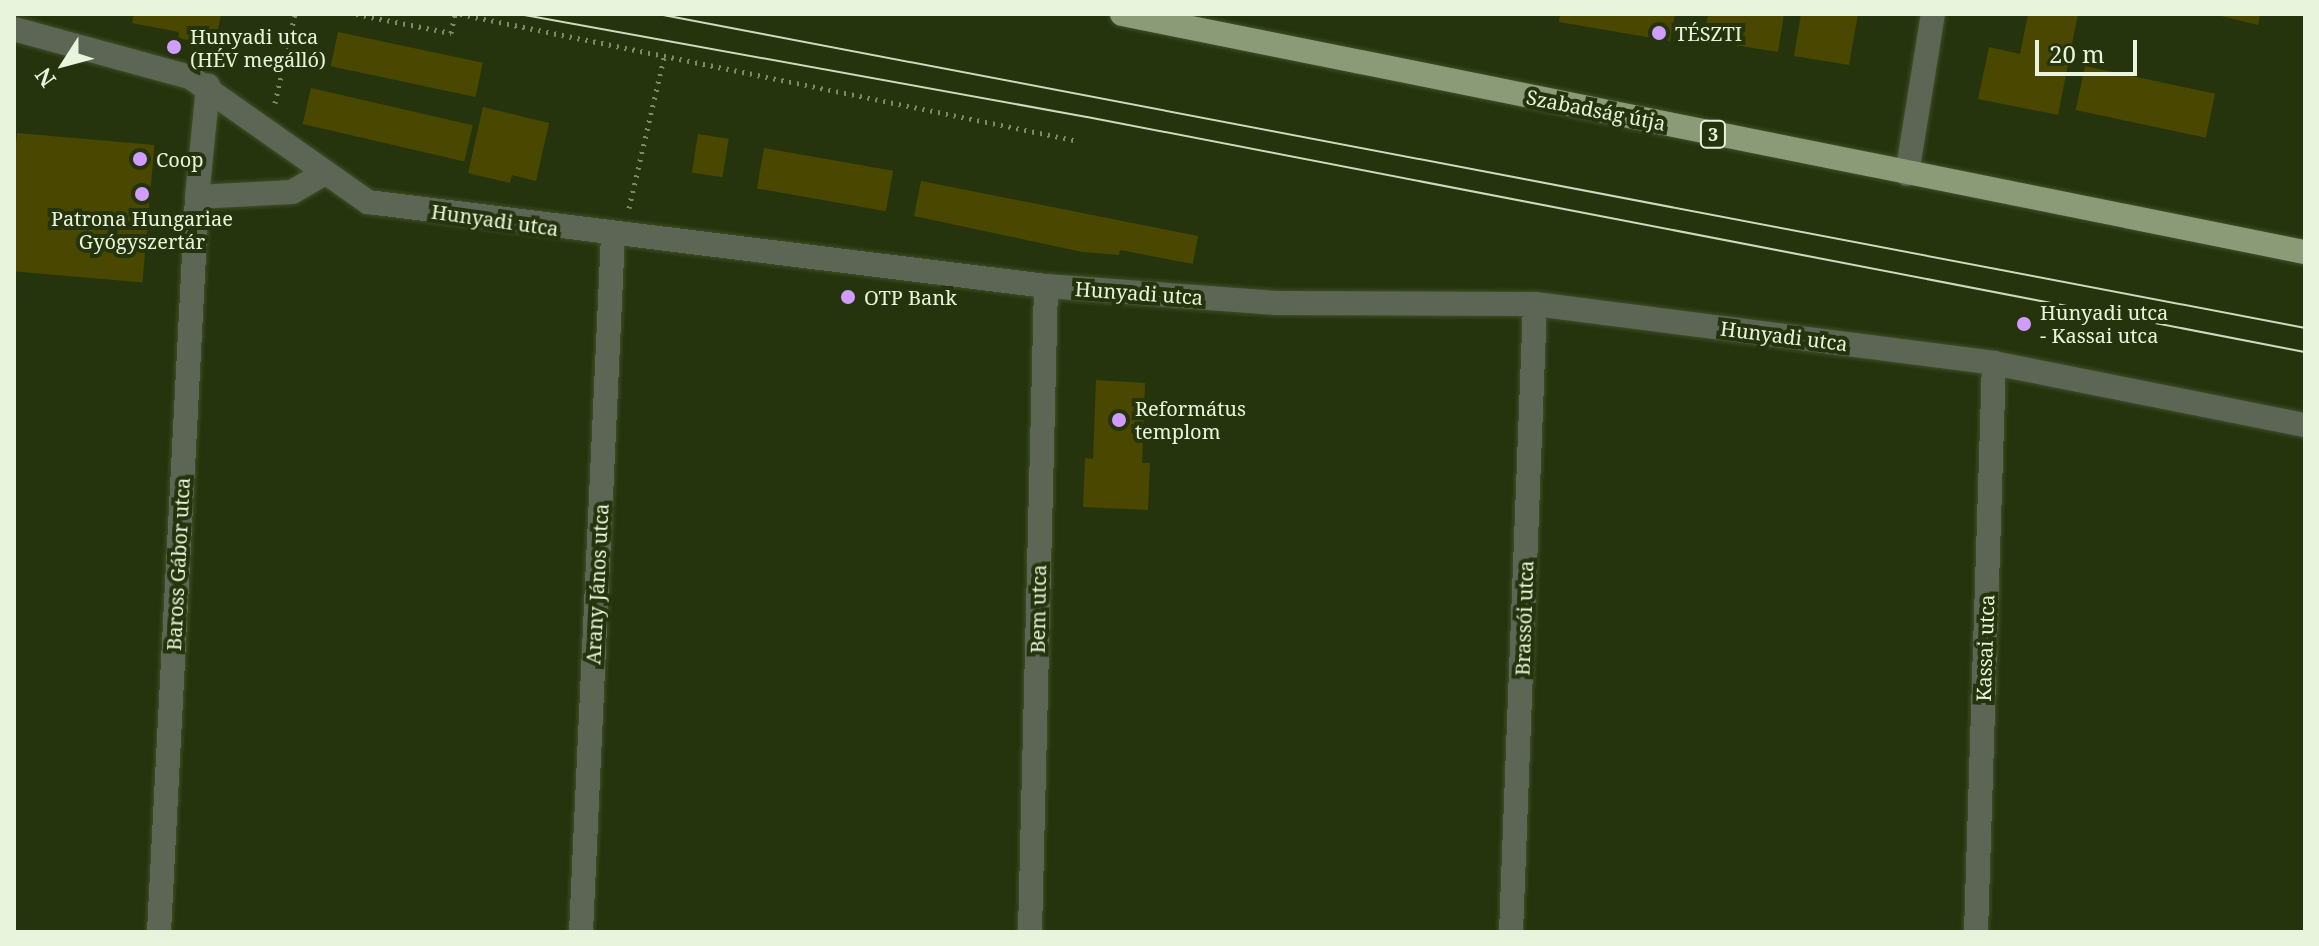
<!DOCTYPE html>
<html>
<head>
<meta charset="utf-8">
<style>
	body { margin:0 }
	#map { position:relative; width:2319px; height:946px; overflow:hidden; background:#25340c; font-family:"Noto Serif",serif }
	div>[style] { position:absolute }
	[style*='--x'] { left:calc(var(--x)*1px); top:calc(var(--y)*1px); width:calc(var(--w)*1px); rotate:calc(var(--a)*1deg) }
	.building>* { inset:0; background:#4a4800; transform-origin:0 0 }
	.path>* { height:5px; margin-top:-2.5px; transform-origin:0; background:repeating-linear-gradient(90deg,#7e8b6b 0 2px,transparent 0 8px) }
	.roads { filter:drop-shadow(0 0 2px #404f29) drop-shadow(0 0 2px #404f29) }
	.minor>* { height:24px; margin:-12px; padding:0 12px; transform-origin:12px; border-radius:12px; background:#5d6554 }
	.major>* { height:24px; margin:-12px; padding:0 12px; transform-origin:12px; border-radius:12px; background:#8b9b77 }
	.tram>* { height:2px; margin:-1px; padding:0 1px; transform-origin:1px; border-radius:1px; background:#cedac0 }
	.dots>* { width:22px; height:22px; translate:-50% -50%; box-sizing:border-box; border:4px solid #25340c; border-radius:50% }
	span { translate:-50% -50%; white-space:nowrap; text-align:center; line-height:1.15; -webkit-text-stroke:8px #25340c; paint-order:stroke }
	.shield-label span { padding:2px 6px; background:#25340c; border:2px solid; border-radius:6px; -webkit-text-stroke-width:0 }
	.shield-label { font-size:18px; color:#e9f4dd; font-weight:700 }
	.poi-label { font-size:20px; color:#e9f4dd }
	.left { translate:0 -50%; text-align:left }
	.street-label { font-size:20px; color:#e9f4dd }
	.frame { position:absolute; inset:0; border:16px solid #e9f4dd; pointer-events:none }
	.north { position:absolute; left:24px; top:24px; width:80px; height:80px; -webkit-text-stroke:6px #25340c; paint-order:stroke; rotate:234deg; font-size:22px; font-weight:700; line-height:32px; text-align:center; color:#e9f4dd }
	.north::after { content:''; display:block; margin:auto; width:28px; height:36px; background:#e9f4dd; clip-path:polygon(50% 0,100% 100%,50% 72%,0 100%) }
	.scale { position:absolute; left:2035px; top:40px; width:102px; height:36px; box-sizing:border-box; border:4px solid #e9f4dd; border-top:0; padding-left:10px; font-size:24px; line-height:28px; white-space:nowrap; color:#e9f4dd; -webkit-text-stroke:6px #25340c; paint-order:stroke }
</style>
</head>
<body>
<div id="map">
	<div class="building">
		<i style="clip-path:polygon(134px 14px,221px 14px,216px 39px,207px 38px,206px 44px,178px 38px,179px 32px,132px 23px)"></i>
		<i style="clip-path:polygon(1560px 14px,1675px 14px,1670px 41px,1559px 22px)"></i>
		<i style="clip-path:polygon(1708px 14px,1784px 14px,1778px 52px,1704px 40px)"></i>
		<i style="clip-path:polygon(1801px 14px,1858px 14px,1849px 65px,1794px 56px)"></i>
		<i style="clip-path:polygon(2028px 14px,2078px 14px,2058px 115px,1978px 99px,1989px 47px,2020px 54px)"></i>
		<i style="clip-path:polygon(2213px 14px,2260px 14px,2258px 25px)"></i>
		<i style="left:338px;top:32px;width:148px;height:35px;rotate:12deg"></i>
		<i style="left:2085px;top:66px;width:133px;height:45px;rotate:12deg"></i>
		<i style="left:311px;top:88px;width:166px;height:37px;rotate:13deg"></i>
		<i style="clip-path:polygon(483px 107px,549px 123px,536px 181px,512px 175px,510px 183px,468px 173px)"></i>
		<i style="left:17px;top:133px;width:138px;height:138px;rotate:5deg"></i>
		<i style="left:698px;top:134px;width:31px;height:39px;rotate:9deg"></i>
		<i style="left:764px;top:148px;width:131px;height:41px;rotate:10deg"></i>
		<i style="clip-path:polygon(921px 181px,1198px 236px,1193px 264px,1120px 250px,1119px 255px,1082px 252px,914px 216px)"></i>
		<i style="clip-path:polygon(1096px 380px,1145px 383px,1142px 463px,1150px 463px,1148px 510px,1083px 507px,1085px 458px,1093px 459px)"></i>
	</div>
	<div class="path">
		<i style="--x:356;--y:14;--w:97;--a:11.3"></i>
		<i style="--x:451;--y:33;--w:19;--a:-78"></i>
		<i style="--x:460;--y:14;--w:627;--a:11.6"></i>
		<i style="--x:275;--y:103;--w:91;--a:-77.3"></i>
		<i style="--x:629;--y:208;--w:155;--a:-76.9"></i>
	</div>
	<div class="roads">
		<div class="minor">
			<i style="--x:14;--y:29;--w:182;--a:15.3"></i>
			<i style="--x:190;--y:77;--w:218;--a:35.1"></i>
			<i style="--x:368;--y:202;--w:683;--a:7.06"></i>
			<i style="--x:1046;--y:286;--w:231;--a:4.2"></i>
			<i style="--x:1276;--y:303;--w:259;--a:0.2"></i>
			<i style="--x:1535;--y:304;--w:463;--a:7.3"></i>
			<i style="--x:1994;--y:363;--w:317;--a:11.3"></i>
			<i style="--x:1907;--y:174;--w:162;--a:-80.8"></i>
			<i style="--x:197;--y:197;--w:95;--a:-3"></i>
			<i style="--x:292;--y:192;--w:34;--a:-30"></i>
			<i style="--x:159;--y:932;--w:736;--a:-87.04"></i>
			<i style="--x:197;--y:197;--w:112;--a:-84.3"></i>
			<i style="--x:581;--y:932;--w:697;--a:-87.37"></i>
			<i style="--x:1030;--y:932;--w:646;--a:-88.58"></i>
			<i style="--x:1511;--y:932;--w:628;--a:-87.81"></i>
			<i style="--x:1976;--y:932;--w:569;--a:-88.19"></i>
		</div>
		<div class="major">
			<i style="--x:1122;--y:14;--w:1207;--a:11.38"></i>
		</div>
	</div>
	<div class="tram">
		<i style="--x:519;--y:14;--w:577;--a:10.28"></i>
		<i style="--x:1087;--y:117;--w:1240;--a:10.92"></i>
		<i style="--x:658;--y:14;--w:1677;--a:10.79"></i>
	</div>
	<div class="dots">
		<i style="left:1659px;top:33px;background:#d09dff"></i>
		<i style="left:174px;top:47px;background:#d09dff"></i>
		<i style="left:140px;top:159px;background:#d09dff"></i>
		<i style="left:142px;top:194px;background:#d09dff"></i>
		<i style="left:848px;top:297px;background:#d09dff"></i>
		<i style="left:2024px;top:324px;background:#d09dff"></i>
		<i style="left:1119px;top:420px;background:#d09dff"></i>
	</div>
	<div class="shield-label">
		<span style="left:1713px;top:134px">3</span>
	</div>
	<div class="poi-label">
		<span class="left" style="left:1675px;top:33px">TÉSZTI</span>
		<span class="left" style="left:190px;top:48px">Hunyadi utca<br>(HÉV megálló)</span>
		<span class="left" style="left:156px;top:159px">Coop</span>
		<span style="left:142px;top:230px">Patrona Hungariae<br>Gyógyszertár</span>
		<span class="left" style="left:864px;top:297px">OTP Bank</span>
		<span class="left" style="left:2040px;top:324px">Hunyadi utca<br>- Kassai utca</span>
		<span class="left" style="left:1135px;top:420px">Református<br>templom</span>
	</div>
	<div class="street-label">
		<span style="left:1596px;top:110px;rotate:11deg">Szabadság útja</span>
		<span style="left:495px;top:220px;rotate:8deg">Hunyadi utca</span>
		<span style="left:1139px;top:293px;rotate:4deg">Hunyadi utca</span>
		<span style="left:1784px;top:336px;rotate:7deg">Hunyadi utca</span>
		<span style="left:178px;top:564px;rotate:-87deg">Baross Gábor utca</span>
		<span style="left:597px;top:584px;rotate:-87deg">Arany János utca</span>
		<span style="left:1038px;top:609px;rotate:-89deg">Bem utca</span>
		<span style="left:1524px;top:618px;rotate:-88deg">Brassói utca</span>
		<span style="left:1985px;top:648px;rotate:-88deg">Kassai utca</span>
	</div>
	<div class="frame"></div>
	<div class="north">N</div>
	<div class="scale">20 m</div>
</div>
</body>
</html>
